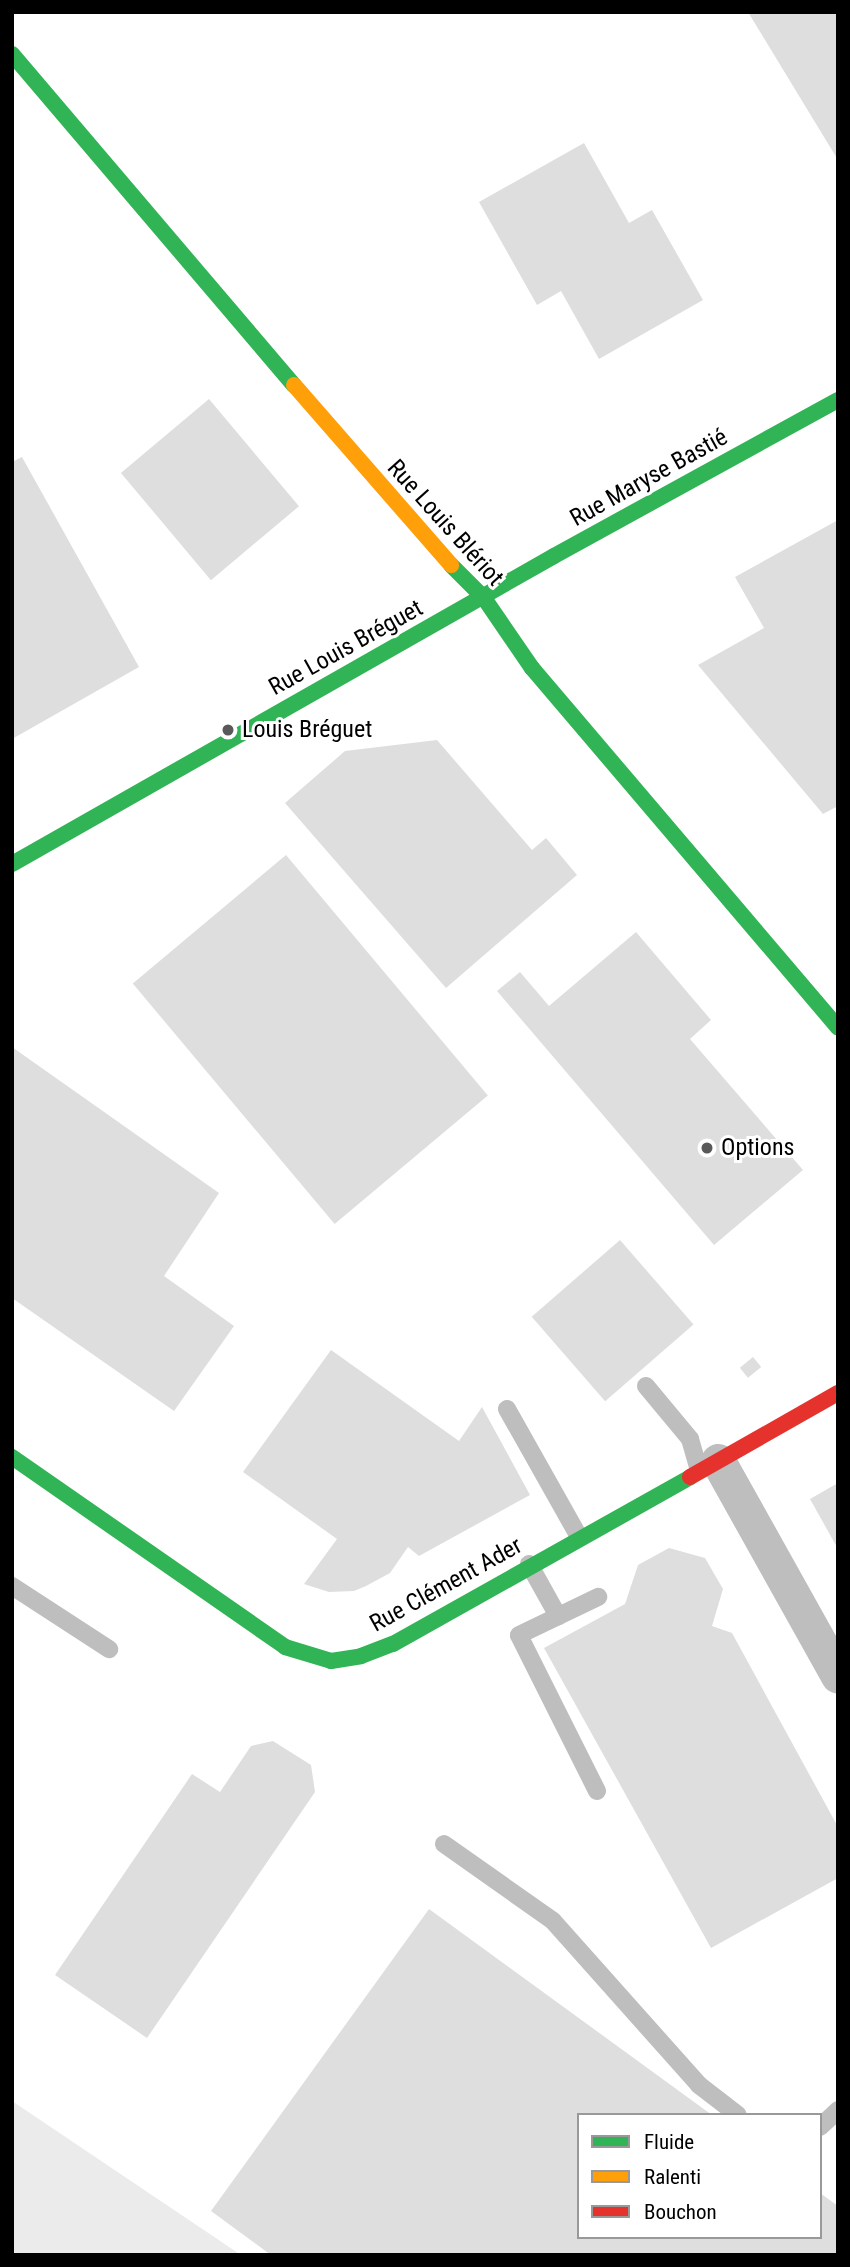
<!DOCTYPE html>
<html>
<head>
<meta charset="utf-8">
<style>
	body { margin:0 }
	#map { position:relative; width:850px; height:2267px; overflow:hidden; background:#fff; font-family:"Roboto Condensed",sans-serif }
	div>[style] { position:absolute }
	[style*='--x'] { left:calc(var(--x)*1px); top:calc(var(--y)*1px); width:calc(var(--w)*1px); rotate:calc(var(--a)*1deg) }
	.green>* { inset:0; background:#ebebeb }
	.building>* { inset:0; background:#dedede; transform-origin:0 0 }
	.lane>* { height:18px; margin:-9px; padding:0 9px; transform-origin:9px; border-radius:9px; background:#bebebe }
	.street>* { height:35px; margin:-17.5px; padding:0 17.5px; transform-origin:17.5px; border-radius:17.5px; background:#bebebe }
	.fast>* { height:16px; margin:-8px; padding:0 8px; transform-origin:8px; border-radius:8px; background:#30b455 }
	.slow>* { height:16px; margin:-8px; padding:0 8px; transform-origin:8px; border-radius:8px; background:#ff9f0a }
	.jam>* { height:16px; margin:-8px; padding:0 8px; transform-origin:8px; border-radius:8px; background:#e5322d }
	.dots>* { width:19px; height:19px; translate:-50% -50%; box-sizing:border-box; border:4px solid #fff; border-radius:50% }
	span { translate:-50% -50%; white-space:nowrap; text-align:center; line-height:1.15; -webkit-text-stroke:6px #fff; paint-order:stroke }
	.street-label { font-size:24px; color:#000 }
	.poi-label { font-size:24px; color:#000 }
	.left { translate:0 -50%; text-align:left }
	.frame { position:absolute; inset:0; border:14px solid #000; pointer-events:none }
	.legend { position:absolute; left:577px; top:2113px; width:245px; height:126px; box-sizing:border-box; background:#fff; border:2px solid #999; margin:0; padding:9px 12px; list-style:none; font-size:21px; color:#000 }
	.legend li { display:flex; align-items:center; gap:14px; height:35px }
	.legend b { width:35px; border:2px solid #999 }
</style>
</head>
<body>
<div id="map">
	<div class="green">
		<i style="clip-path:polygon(12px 2101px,241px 2255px,12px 2255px)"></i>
	</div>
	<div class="building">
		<i style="clip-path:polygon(748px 12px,838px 12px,838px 160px)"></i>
		<i style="clip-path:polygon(584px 143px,629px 223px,652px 210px,703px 300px,599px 359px,561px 291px,537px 305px,479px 202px)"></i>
		<i style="left:209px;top:399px;width:140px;height:115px;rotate:50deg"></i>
		<i style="clip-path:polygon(22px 457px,139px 667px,12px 739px,12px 462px)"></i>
		<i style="clip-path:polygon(838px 520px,838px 806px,823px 814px,698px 665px,764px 628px,735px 577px)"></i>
		<i style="clip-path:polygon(437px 740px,532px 850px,546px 838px,577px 875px,446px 988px,285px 803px,345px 751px)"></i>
		<i style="left:286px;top:855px;width:314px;height:200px;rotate:50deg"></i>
		<i style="clip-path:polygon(636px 932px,711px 1020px,690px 1039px,803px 1170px,714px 1245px,497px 991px,520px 972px,549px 1006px)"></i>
		<i style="clip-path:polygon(12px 1047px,219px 1193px,164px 1276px,234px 1326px,174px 1411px,12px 1298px)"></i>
		<i style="left:620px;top:1240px;width:112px;height:117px;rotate:49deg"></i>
		<i style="clip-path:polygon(331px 1350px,459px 1441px,482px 1407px,530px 1495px,419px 1556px,408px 1547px,390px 1573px,366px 1586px,354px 1591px,329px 1592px,304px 1584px,337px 1539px,243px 1472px)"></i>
		<i style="left:753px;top:1357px;width:13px;height:17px;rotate:51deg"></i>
		<i style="clip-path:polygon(838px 1483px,838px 1549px,810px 1499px)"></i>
		<i style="clip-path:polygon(669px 1548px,705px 1558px,723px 1589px,712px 1626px,732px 1633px,838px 1827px,838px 1878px,711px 1948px,544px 1648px,625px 1604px,638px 1565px)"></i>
		<i style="clip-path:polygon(273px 1741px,311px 1765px,315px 1792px,147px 2038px,55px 1975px,192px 1774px,220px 1792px,251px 1746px)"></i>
		<i style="clip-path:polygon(429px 1909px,712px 2115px,579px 2115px,579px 2237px,820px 2237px,820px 2193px,838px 2206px,838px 2255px,271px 2255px,211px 2211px)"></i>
	</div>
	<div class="lane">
		<i style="--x:646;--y:1386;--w:69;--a:50.3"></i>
		<i style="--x:690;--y:1439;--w:32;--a:74"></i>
		<i style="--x:507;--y:1409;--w:147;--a:60.6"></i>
		<i style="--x:529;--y:1564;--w:60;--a:60.9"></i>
		<i style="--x:12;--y:1586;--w:116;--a:33"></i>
		<i style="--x:597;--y:1791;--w:174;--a:-116.6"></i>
		<i style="--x:519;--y:1635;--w:88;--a:-25.7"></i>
		<i style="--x:444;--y:1844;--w:133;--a:35.2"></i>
		<i style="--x:553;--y:1921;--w:220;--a:48.3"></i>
		<i style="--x:699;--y:2085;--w:49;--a:37.6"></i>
		<i style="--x:820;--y:2127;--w:25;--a:-43"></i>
	</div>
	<div class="street">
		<i style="--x:718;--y:1461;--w:246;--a:60.8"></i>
	</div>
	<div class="fast">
		<i style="--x:12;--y:54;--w:435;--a:49.6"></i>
		<i style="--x:451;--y:565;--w:47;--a:45"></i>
		<i style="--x:484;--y:598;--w:85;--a:55.6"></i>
		<i style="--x:532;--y:668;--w:472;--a:49.6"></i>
		<i style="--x:12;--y:864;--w:623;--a:-29.61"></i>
		<i style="--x:554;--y:556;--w:324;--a:-28.8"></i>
		<i style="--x:12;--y:1457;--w:333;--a:34.8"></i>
		<i style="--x:285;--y:1647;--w:48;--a:16.9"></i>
		<i style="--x:331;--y:1661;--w:30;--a:-9"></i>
		<i style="--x:361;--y:1656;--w:34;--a:-21"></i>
		<i style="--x:393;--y:1644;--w:341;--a:-29.3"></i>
	</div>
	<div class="slow">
		<i style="--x:294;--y:385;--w:239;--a:48.9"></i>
	</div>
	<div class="jam">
		<i style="--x:690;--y:1477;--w:170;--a:-29.6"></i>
	</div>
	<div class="dots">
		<i style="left:228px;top:730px;background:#595959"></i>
		<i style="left:707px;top:1148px;background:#595959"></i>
	</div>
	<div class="street-label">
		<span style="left:649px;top:478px;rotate:-29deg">Rue Maryse Bastié</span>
		<span style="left:445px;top:523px;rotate:48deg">Rue Louis Blériot</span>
		<span style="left:346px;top:648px;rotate:-29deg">Rue Louis Bréguet</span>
		<span style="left:446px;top:1585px;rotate:-29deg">Rue Clément Ader</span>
	</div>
	<div class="poi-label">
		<span class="left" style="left:242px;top:730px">Louis Bréguet</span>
		<span class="left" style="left:721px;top:1148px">Options</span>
	</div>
	<div class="frame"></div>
	<ul class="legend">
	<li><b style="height:9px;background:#30b455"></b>Fluide</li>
	<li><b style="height:9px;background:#ff9f0a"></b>Ralenti</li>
	<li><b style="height:9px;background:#e5322d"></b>Bouchon</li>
	</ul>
</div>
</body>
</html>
